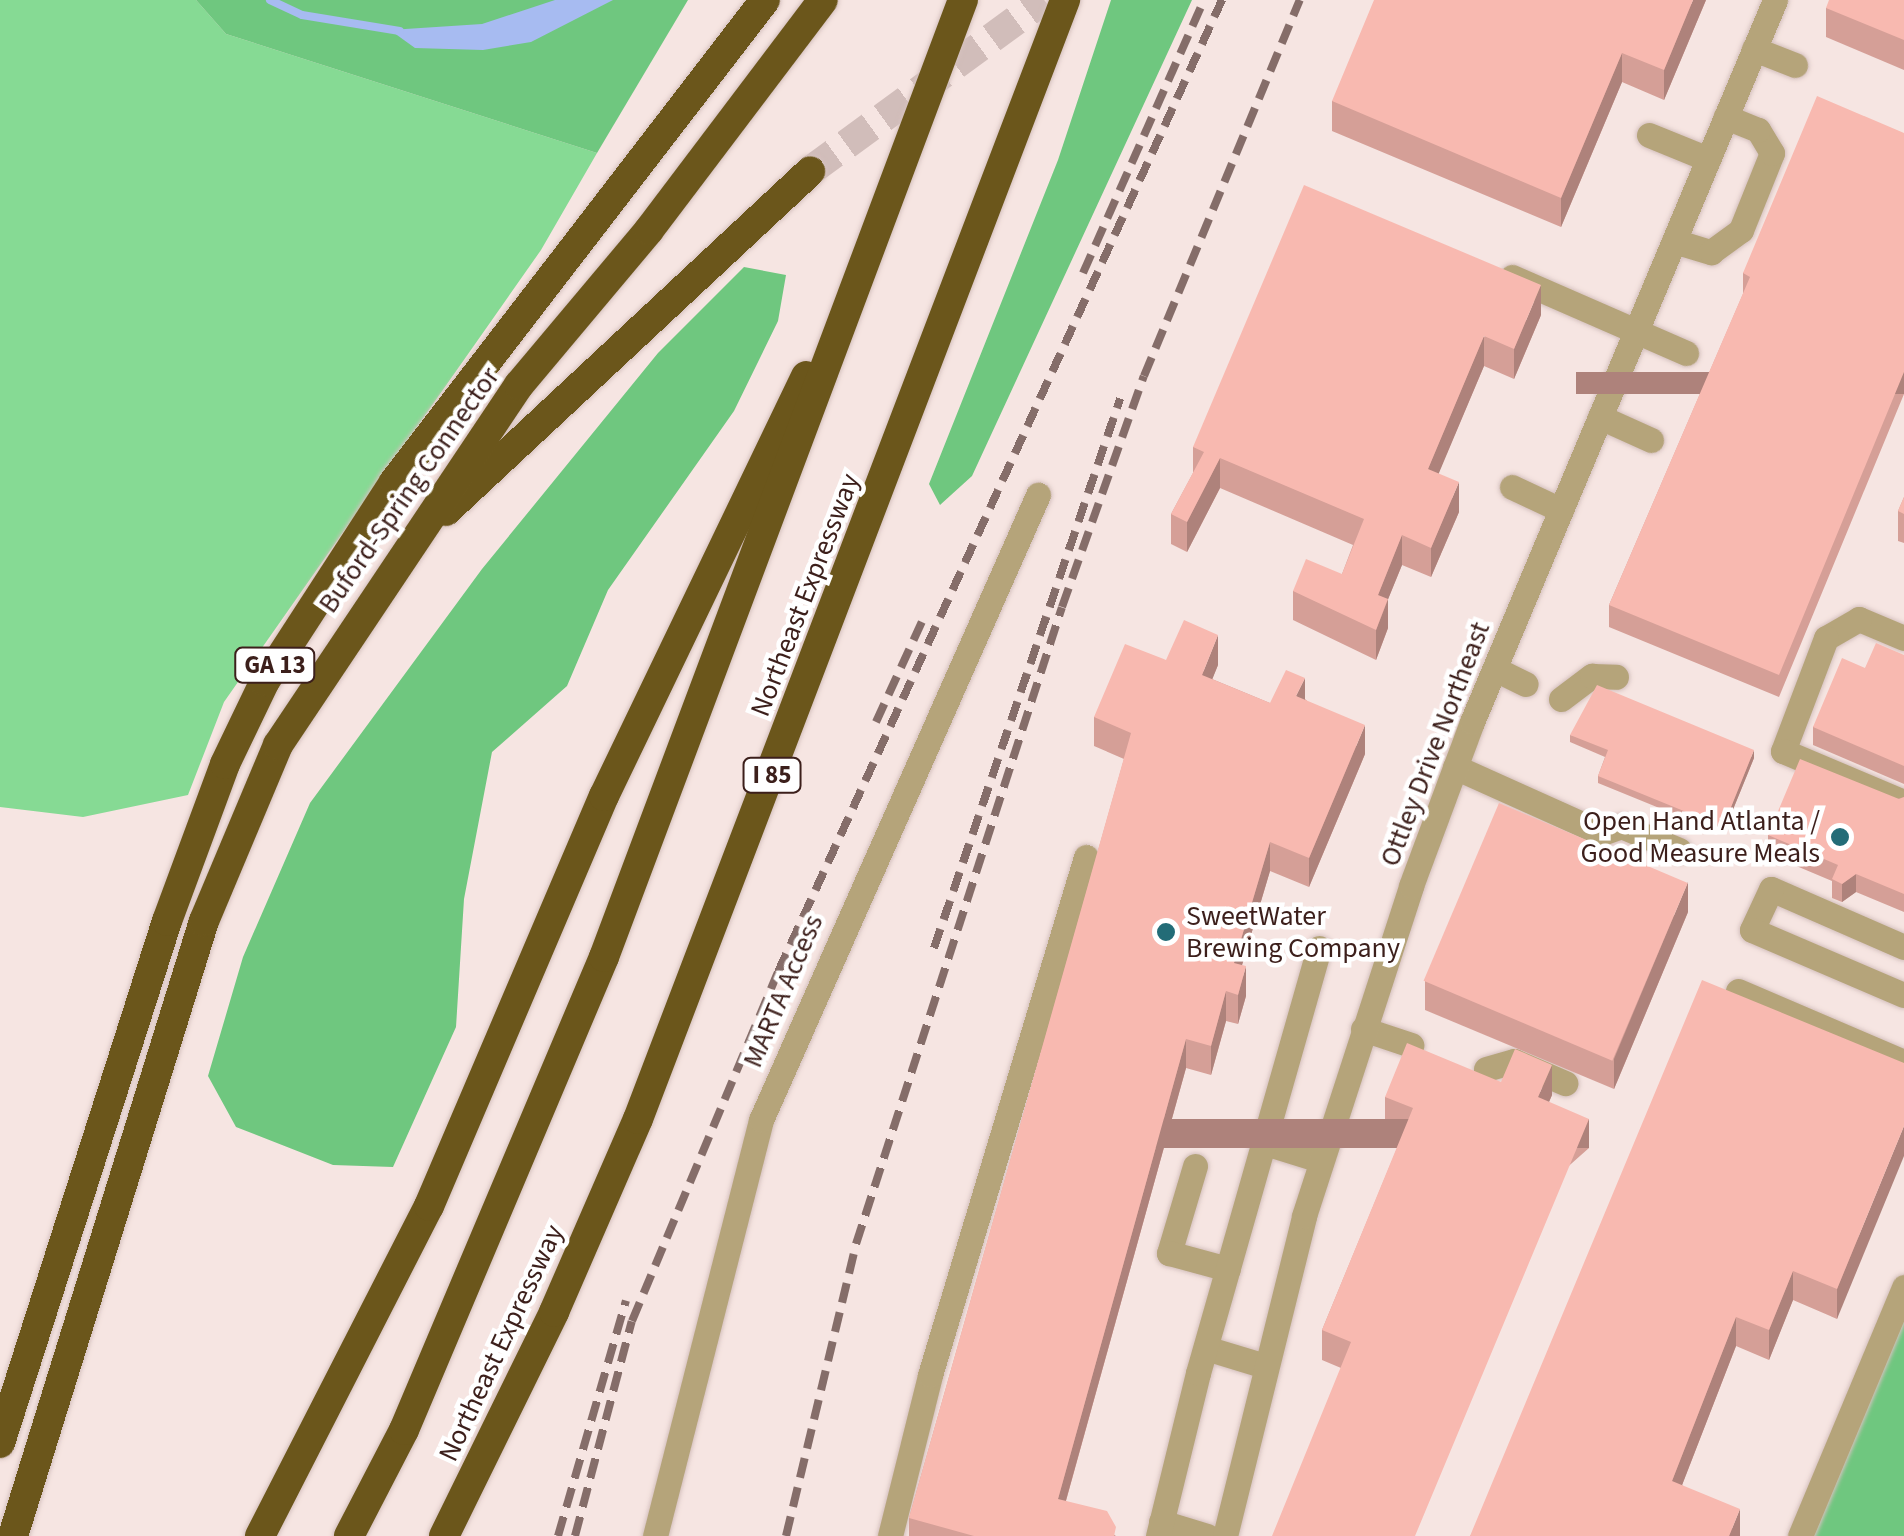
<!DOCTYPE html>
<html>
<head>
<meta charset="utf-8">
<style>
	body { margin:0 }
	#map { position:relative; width:1904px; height:1536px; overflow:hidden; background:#f6e5e2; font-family:"Source Sans 3",sans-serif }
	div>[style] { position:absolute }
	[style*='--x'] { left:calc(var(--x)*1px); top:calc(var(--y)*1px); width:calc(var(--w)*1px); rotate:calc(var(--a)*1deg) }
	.green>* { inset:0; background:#86da94 }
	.forest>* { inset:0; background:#6fc77f }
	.water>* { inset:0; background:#a7bbf1 }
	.stream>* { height:8px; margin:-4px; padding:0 4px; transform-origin:4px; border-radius:4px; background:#a7bbf1 }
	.highway-tunnel>* { height:30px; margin-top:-15px; transform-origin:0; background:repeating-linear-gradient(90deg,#d1bdba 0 30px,transparent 0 45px) }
	.roads { filter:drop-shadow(0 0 2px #d5c1be) drop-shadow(0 0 2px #d5c1be) }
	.minor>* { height:25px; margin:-12.5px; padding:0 12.5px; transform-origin:12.5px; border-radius:12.5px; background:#b5a47a }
	.highway>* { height:30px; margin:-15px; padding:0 15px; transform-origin:15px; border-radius:15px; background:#6b561b }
	.rail>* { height:8px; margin-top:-4px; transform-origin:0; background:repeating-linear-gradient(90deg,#856d69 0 20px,transparent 0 30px) }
	.wall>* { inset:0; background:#d59f97 }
	.shaded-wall>* { inset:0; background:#ae827b; transform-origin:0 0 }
	.building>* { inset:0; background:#f8b9b0; transform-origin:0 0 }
	.dots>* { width:28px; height:28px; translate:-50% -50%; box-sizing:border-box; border:5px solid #fff; border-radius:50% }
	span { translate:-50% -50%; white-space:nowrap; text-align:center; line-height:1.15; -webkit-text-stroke:9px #fff; paint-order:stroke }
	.shield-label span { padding:2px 8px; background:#fff; border:2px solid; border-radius:8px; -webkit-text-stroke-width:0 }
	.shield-label { font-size:25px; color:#3c1f1b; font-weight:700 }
	.street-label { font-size:28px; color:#3c1f1b }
	.poi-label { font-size:28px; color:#3c1f1b }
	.right { translate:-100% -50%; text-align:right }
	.left { translate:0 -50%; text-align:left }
</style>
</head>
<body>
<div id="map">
	<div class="green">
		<i style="clip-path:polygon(0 0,196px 0,226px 34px,597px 153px,541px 250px,224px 702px,188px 795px,83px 817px,0 807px)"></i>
	</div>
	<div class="forest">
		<i style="clip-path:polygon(196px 0,688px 0,597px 153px,226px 34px)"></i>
		<i style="clip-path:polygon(1111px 0,1192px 0,972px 476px,940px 505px,929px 484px,1058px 160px)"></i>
		<i style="clip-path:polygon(744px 267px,786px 275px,778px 321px,734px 411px,608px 590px,567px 686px,492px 752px,464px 899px,456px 1027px,393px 1167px,333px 1165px,236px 1127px,208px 1076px,243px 957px,310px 803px,482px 569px,658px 353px)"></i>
		<i style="clip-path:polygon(1904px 1317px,1904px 1536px,1812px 1536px)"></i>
	</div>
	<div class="water">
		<i style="clip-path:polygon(555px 0,613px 0,531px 42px,483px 50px,415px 48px,390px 30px,482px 24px)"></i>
	</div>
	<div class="stream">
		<i style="--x:270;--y:0;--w:35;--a:25"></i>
		<i style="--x:302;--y:15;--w:99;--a:9.3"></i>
	</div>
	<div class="highway-tunnel">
		<i style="--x:810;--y:171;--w:290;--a:-36.2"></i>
	</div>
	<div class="roads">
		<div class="minor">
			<i style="--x:1754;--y:49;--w:44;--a:21.3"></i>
			<i style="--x:1649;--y:135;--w:64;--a:22.1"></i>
			<i style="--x:1674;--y:241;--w:39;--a:17"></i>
			<i style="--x:1711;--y:252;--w:37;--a:-36"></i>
			<i style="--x:1741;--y:230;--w:83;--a:-68.1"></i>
			<i style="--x:1772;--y:153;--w:27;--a:-121"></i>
			<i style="--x:1758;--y:130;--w:35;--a:-158"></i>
			<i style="--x:1512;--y:277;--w:190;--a:23.6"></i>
			<i style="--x:1600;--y:417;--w:56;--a:24.3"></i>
			<i style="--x:1512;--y:487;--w:54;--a:25.1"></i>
			<i style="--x:1904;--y:638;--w:49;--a:-157.1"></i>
			<i style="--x:1859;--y:619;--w:38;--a:150"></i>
			<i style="--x:1826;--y:638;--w:121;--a:110.8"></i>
			<i style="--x:1783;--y:751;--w:131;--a:22.9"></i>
			<i style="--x:1495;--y:669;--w:34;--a:26"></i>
			<i style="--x:1561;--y:699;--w:39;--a:-37"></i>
			<i style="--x:1592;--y:676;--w:24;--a:2"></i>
			<i style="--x:1455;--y:767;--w:161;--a:24.2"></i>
			<i style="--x:1602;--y:833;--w:20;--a:-20"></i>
			<i style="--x:1621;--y:826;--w:63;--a:22.5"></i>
			<i style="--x:1904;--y:947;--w:145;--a:-156.4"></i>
			<i style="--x:1771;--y:889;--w:45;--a:114.9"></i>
			<i style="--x:1752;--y:930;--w:165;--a:23.2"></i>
			<i style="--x:1738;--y:991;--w:181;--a:23.2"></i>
			<i style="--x:1363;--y:1029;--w:51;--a:18.4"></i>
			<i style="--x:1486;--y:1069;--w:29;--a:-16"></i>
			<i style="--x:1514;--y:1061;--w:56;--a:23.3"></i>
			<i style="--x:1262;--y:1142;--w:61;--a:17.2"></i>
			<i style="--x:1195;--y:1166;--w:91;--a:106.6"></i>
			<i style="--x:1169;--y:1253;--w:61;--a:15.2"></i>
			<i style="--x:1209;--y:1349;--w:59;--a:16.9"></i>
			<i style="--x:1161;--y:1522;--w:48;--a:16.9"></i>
			<i style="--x:655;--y:1536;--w:429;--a:-75.7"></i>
			<i style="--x:761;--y:1120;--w:684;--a:-66.1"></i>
			<i style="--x:890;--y:1536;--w:166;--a:-76"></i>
			<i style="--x:930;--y:1375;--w:541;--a:-73.24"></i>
			<i style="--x:1158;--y:1536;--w:168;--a:-76.2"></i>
			<i style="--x:1198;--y:1373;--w:442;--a:-74.1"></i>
			<i style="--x:1225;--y:1536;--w:330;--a:-76.1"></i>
			<i style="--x:1304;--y:1216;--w:347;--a:-72"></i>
			<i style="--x:1411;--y:886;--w:175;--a:-69.6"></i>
			<i style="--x:1472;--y:722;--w:783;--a:-67.23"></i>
			<i style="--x:1800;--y:1536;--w:270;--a:-67.3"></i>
		</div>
		<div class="highway">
			<i style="--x:446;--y:511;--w:498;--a:-43"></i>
			<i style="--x:0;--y:1443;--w:548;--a:-72.26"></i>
			<i style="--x:167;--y:921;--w:167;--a:-69.7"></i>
			<i style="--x:225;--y:764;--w:92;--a:-64.3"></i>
			<i style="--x:265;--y:681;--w:237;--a:-57"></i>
			<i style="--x:394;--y:482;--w:608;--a:-52.41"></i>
			<i style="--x:13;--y:1536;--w:644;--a:-72.75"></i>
			<i style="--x:204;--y:921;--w:191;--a:-67.2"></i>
			<i style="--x:278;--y:745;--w:433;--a:-56.2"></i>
			<i style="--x:519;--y:385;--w:202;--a:-50"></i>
			<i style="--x:649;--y:230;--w:288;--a:-52.9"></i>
			<i style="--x:260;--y:1536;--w:371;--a:-62.9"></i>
			<i style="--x:429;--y:1206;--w:446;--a:-66.9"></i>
			<i style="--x:604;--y:796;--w:466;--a:-64.3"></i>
			<i style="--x:349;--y:1536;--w:119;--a:-62.6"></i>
			<i style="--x:404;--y:1430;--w:514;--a:-67.08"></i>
			<i style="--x:604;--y:957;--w:1022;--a:-69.44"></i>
			<i style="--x:444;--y:1536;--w:250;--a:-63.8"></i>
			<i style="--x:554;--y:1312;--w:210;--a:-66.5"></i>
			<i style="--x:638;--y:1119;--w:1198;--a:-69.11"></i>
		</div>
	</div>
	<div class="rail">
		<i style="--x:1083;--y:273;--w:299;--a:-66.1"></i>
		<i style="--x:876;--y:722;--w:120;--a:-65.4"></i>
		<i style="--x:934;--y:948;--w:580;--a:-71.28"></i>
		<i style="--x:558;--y:1536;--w:245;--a:-73.9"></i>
		<i style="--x:575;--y:1536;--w:222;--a:-75.2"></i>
		<i style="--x:632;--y:1321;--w:378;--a:-67.3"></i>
		<i style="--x:778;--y:972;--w:1069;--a:-65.45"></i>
		<i style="--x:786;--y:1536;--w:300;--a:-76.5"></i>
		<i style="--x:856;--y:1244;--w:669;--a:-72.08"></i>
		<i style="--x:1062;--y:607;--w:245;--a:-70.5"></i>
		<i style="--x:1144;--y:376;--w:407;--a:-67.5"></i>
	</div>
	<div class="wall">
		<i style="clip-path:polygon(1706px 0,1664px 100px,1622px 82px,1561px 227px,1332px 131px,1332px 101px)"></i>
		<i style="clip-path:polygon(1904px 0,1904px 70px,1826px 37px,1826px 8px)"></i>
		<i style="clip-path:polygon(1904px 133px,1904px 394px,1779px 697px,1609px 627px,1609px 605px,1743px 294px,1743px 273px)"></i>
		<i style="clip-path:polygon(1541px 315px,1514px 379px,1484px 366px,1438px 474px,1459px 512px,1431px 577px,1402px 565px,1388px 599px,1388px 628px,1376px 660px,1293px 620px,1293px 591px,1342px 574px,1353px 545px,1220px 488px,1187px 552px,1171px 544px,1171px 514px,1193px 473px,1193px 447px)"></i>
		<i style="clip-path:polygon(1904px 497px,1904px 543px,1898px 541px,1898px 511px)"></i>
		<i style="clip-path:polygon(1904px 655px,1904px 784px,1813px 745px,1813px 727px,1865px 668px)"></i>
		<i style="clip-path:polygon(1218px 665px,1212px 679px,1270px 703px,1305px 699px,1365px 754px,1309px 887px,1270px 871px,1242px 965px,1246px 996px,1238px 1024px,1226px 1021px,1211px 1075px,1186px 1068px,1066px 1501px,1116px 1536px,909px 1536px,909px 1518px,1124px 759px,1094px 746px,1094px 717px)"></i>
		<i style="clip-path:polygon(1570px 735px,1754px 758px,1723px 834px,1598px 783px,1598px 776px,1605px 757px,1570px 742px)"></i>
		<i style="clip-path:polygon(1904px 797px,1904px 912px,1856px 892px,1842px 902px,1832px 898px,1832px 881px,1768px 854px,1768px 835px)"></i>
		<i style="clip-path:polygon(1688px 912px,1614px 1089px,1425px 1010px,1425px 981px)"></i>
		<i style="clip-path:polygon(1904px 1063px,1837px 1319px,1793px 1300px,1769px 1360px,1736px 1346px,1682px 1485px,1740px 1536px,1470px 1536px)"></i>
		<i style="clip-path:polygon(1501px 1082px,1552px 1095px,1549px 1102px,1589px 1148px,1341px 1368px,1322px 1360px,1322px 1330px,1403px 1134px,1385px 1127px,1385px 1097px)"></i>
	</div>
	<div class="shaded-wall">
		<i style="clip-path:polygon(1693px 0,1706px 0,1664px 100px,1664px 70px)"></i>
		<i style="clip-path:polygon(1622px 53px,1622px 82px,1561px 227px,1561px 198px)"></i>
		<i style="clip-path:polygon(1541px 285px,1541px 315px,1514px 379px,1514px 349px)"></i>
		<i style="clip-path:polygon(1484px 336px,1484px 366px,1428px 499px,1428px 469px)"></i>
		<i style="left:1904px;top:372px;width:22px;height:328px;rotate:90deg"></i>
		<i style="clip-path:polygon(1220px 458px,1220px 488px,1187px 552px,1187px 522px)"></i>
		<i style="clip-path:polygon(1459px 482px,1459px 512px,1431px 577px,1431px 548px)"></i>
		<i style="clip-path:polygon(1402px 535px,1402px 565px,1378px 624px,1378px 595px)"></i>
		<i style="clip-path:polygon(1388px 599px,1388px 628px,1376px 660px,1376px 630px)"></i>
		<i style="clip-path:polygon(1218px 635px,1218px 665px,1202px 705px,1202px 675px)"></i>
		<i style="clip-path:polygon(1305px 678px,1305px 708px,1296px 696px)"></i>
		<i style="clip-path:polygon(1365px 725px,1365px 754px,1309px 887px,1309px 858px)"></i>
		<i style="clip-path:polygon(1754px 750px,1754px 758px,1723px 834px,1723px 827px)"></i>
		<i style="clip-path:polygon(1270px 842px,1270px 871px,1234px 992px,1234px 963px)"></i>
		<i style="clip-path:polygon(1856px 874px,1856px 892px,1842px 902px,1842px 884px)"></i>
		<i style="clip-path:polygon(1688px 882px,1688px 912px,1614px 1089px,1614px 1059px)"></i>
		<i style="clip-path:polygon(1246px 966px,1246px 996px,1238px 1024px,1238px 995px)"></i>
		<i style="clip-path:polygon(1226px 991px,1226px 1021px,1211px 1075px,1211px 1046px)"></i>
		<i style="clip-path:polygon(1186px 1039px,1186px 1068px,1058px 1529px,1058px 1499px)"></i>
		<i style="clip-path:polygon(1552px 1065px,1552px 1095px,1538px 1127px,1538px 1097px)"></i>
		<i style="left:1589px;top:1119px;width:29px;height:452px;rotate:90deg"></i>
		<i style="clip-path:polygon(1904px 1126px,1904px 1156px,1837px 1319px,1837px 1289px)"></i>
		<i style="clip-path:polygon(1793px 1271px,1793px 1300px,1769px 1360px,1769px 1330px)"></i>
		<i style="clip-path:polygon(1736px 1317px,1736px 1346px,1672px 1511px,1672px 1481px)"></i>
		<i style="clip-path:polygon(1740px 1509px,1740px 1536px,1729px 1536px)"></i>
	</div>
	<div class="building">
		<i style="clip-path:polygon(1374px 0,1693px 0,1664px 70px,1622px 53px,1561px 198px,1332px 101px)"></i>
		<i style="clip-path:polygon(1829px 0,1904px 0,1904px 40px,1826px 8px)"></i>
		<i style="clip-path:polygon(1817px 96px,1904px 133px,1904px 372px,1779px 675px,1609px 605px,1750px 277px,1743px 273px)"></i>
		<i style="clip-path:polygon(1304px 185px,1541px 285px,1514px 349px,1484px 336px,1428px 469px,1459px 482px,1431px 548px,1402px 535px,1378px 595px,1388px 599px,1376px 630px,1293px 591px,1306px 559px,1342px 574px,1364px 519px,1220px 458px,1187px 522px,1171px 514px,1204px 452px,1193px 447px)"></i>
		<i style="clip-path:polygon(1904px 497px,1904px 514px,1898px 511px)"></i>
		<i style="clip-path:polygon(1184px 620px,1218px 635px,1202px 675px,1270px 703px,1286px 670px,1305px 678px,1296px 696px,1365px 725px,1309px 858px,1270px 842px,1234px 963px,1246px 966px,1238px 995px,1226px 991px,1211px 1046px,1186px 1039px,1058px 1499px,1107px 1511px,1116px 1527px,1114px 1536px,974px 1536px,909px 1518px,1131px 733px,1094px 717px,1125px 644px,1166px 660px)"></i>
		<i style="clip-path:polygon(1876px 643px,1904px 655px,1904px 766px,1813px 727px,1842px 658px,1865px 668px)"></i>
		<i style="clip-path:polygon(1597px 685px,1754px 750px,1723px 827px,1598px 776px,1608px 750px,1570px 735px)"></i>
		<i style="clip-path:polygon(1800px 759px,1899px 799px,1904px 797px,1904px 894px,1856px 874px,1842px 884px,1832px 879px,1838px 865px,1768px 835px)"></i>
		<i style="left:1499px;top:803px;width:205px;height:193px;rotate:23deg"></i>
		<i style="clip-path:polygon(1702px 980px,1904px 1063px,1904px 1126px,1837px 1289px,1793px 1271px,1769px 1330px,1736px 1317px,1672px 1481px,1740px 1509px,1729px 1536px,1470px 1536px)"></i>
		<i style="clip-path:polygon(1407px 1043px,1501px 1082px,1515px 1049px,1552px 1065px,1538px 1097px,1589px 1119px,1415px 1536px,1272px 1536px,1351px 1342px,1322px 1330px,1413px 1108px,1385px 1097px)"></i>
	</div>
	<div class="dots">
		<i style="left:1840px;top:837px;background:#236c77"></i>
		<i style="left:1166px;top:932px;background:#236c77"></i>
	</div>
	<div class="shield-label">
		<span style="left:275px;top:665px">GA 13</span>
		<span style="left:772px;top:775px">I 85</span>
	</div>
	<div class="street-label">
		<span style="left:409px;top:490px;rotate:-55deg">Buford-Spring Connector</span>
		<span style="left:805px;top:595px;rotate:-69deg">Northeast Expressway</span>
		<span style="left:1435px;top:744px;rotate:-69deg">Ottley Drive Northeast</span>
		<span style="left:783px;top:991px;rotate:-67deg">MARTA Access</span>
		<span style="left:501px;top:1343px;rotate:-65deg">Northeast Expressway</span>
	</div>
	<div class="poi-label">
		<span class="right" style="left:1820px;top:837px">Open Hand Atlanta /<br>Good Measure Meals</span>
		<span class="left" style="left:1186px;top:932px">SweetWater<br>Brewing Company</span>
	</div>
</div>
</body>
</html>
